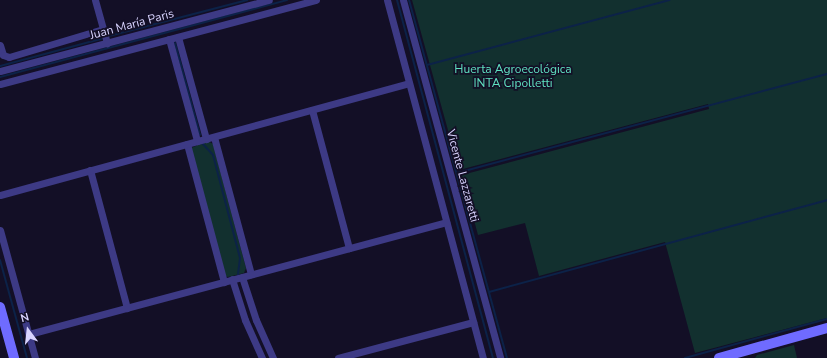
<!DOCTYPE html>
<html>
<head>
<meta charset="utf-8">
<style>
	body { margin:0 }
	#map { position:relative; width:827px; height:358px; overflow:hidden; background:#130f26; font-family:"Nunito Sans",sans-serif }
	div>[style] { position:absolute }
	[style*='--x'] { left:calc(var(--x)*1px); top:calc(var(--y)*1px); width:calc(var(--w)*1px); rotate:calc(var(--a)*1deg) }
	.green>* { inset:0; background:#12302f }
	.stream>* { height:2px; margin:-1px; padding:0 1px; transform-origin:1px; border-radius:1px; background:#0c2248 }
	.street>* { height:7px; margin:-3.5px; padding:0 3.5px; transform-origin:3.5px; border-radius:3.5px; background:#3d3a85 }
	.secondary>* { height:10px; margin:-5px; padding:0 5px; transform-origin:5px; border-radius:5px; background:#6f6bff }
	span { translate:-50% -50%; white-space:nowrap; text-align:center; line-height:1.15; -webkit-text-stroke:3.5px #130f26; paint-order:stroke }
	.street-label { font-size:12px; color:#d9d4ff }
	.park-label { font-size:12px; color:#5fe0c0 }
	.north { position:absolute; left:8px; top:310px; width:40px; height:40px; -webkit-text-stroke:3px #130f26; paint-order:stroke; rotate:345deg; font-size:11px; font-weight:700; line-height:16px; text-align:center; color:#d9d4ff }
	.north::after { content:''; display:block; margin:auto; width:14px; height:18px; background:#d9d4ff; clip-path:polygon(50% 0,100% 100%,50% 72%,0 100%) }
</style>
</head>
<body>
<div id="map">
	<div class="green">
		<i style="clip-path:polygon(412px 0,827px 0,827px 318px,695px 353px,665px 242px,539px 276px,525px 223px,478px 235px,462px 175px,709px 109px,708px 104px,459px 170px)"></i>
		<i style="clip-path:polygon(208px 141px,213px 144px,246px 268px,244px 273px,228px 277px,225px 276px,191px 148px)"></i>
		<i style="clip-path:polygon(794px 345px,797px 358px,755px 358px,757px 355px)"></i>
	</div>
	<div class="stream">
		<i style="--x:397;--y:0;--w:371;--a:75"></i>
		<i style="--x:409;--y:0;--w:371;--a:74.7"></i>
		<i style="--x:109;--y:36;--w:143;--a:-14.6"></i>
		<i style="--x:175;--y:43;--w:95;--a:74.8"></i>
		<i style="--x:427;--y:65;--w:251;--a:-15"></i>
		<i style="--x:0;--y:66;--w:105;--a:-15"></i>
		<i style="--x:0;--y:77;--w:297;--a:-15"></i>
		<i style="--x:202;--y:143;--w:16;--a:47"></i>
		<i style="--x:213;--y:155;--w:106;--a:75.3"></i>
		<i style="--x:240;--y:258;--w:17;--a:97"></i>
		<i style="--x:457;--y:173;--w:383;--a:-15"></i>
		<i style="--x:0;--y:260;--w:102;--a:74.6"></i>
		<i style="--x:489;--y:292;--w:350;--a:-15.2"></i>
		<i style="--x:685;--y:358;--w:147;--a:-15.4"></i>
	</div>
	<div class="street">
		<i style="--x:95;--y:0;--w:45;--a:74.4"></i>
		<i style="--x:387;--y:0;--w:371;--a:75"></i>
		<i style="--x:403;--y:0;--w:371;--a:74.8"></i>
		<i style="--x:178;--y:37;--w:106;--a:74.6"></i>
		<i style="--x:169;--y:39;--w:106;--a:74.6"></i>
		<i style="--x:0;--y:45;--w:10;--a:73"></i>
		<i style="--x:3;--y:55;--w:6;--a:18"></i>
		<i style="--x:9;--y:57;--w:98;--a:-16.6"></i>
		<i style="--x:0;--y:71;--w:278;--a:-14.8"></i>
		<i style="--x:0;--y:84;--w:327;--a:-14.9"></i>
		<i style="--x:312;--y:110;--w:143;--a:75"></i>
		<i style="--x:214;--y:137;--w:142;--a:74.9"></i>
		<i style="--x:187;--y:144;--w:143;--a:75"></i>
		<i style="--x:90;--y:170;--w:143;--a:75"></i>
		<i style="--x:0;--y:195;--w:424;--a:-15.3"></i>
		<i style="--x:0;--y:230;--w:133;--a:74.7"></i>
		<i style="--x:242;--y:277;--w:45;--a:72"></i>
		<i style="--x:256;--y:320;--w:42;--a:65.9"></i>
		<i style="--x:232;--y:279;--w:43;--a:72.4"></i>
		<i style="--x:245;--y:320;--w:42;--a:65.9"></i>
		<i style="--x:29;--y:334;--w:432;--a:-15"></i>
		<i style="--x:338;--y:358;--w:140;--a:-14.9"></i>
	</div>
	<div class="secondary">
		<i style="--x:0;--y:307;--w:53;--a:74.6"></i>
		<i style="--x:719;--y:358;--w:112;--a:-15.5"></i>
	</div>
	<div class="street-label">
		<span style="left:132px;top:25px;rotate:-15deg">Juan María Paris</span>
		<span style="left:462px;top:176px;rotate:75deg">Vicente Lazzaretti</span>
	</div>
	<div class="park-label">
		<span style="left:513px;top:77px">Huerta Agroecológica<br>INTA Cipolletti</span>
	</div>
	<div class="north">N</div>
</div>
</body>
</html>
